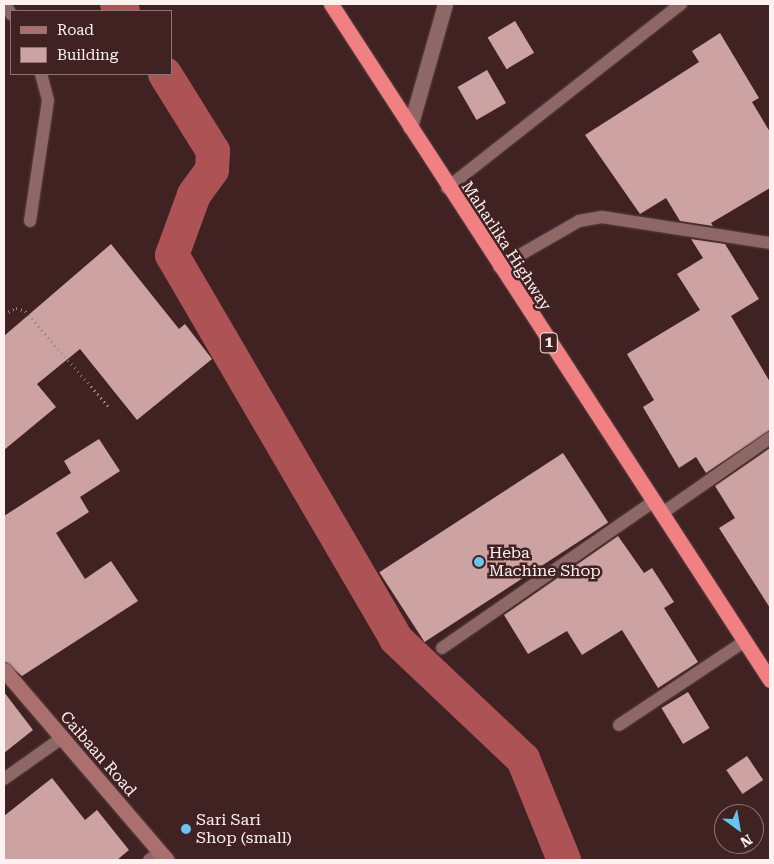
<!DOCTYPE html>
<html>
<head>
<meta charset="utf-8">
<style>
	body { margin:0 }
	#map { position:relative; width:774px; height:864px; overflow:hidden; background:#412222; font-family:"Roboto Serif",serif }
	div>[style] { position:absolute }
	[style*='--x'] { left:calc(var(--x)*1px); top:calc(var(--y)*1px); width:calc(var(--w)*1px); rotate:calc(var(--a)*1deg) }
	.canal>* { height:34px; margin:-17px; padding:0 17px; transform-origin:17px; border-radius:17px; background:#ad5255 }
	.building>* { inset:0; background:#cca3a2; transform-origin:0 0 }
	.path>* { height:3px; margin-top:-1.5px; transform-origin:0; background:repeating-linear-gradient(90deg,#9e8887 0 1px,transparent 0 5px) }
	.roads { filter:drop-shadow(0 0 1px #5b4142) drop-shadow(0 0 1px #5b4142) }
	.lane>* { height:12px; margin:-6px; padding:0 6px; transform-origin:6px; border-radius:6px; background:#8d6867 }
	.street>* { height:15px; margin:-7.5px; padding:0 7.5px; transform-origin:7.5px; border-radius:7.5px; background:#8d6867 }
	.secondary>* { height:15px; margin:-7.5px; padding:0 7.5px; transform-origin:7.5px; border-radius:7.5px; background:#ab6f6f }
	.highway>* { height:15px; margin:-7.5px; padding:0 7.5px; transform-origin:7.5px; border-radius:7.5px; background:#f08082 }
	.dots>* { width:14px; height:14px; translate:-50% -50%; box-sizing:border-box; border:2px solid #412222; border-radius:50% }
	span { translate:-50% -50%; white-space:nowrap; text-align:center; line-height:1.15; -webkit-text-stroke:5px #412222; paint-order:stroke }
	.shield-label span { padding:1px 4px; background:#412222; border:1px solid; border-radius:4px; -webkit-text-stroke-width:0 }
	.shield-label { font-size:15px; color:#fef1f0; font-weight:700 }
	.street-label { font-size:16px; color:#fef1f0 }
	.poi-label { font-size:16px; color:#fef1f0 }
	.left { translate:0 -50%; text-align:left }
	.frame { position:absolute; inset:0; border:5px solid #fef1f0; pointer-events:none }
	.legend { position:absolute; left:10px; top:10px; width:162px; height:65px; box-sizing:border-box; background:#412222; border:1px solid #8d7574; margin:0; padding:6px 9px; list-style:none; font-size:15px; color:#fef1f0 }
	.legend li { display:flex; align-items:center; gap:10px; height:25px }
	.legend b { width:25px; border:1px solid #8d7574 }
	.north { position:absolute; left:714px; top:804px; width:50px; height:50px; box-sizing:border-box; background:#412222; border:1px solid #8d7574; border-radius:50%; rotate:148deg; font-size:14px; font-weight:700; line-height:20px; text-align:center; color:#fef1f0 }
	.north::after { content:''; display:block; margin:auto; width:18px; height:22px; background:#66c4ef; clip-path:polygon(50% 0,100% 100%,50% 72%,0 100%) }
</style>
</head>
<body>
<div id="map">
	<div class="canal">
		<i style="--x:117;--y:4;--w:9;--a:49"></i>
		<i style="--x:165;--y:74;--w:91;--a:58.1"></i>
		<i style="--x:213;--y:151;--w:19;--a:93"></i>
		<i style="--x:212;--y:170;--w:31;--a:126"></i>
		<i style="--x:194;--y:195;--w:64;--a:110.1"></i>
		<i style="--x:172;--y:255;--w:445;--a:59.7"></i>
		<i style="--x:396;--y:639;--w:175;--a:43.4"></i>
		<i style="--x:523;--y:759;--w:109;--a:67.9"></i>
	</div>
	<div class="building">
		<i style="left:515px;top:21px;width:37px;height:32px;rotate:59deg"></i>
		<i style="clip-path:polygon(720px 33px,759px 98px,752px 102px,770px 132px,770px 188px,711px 223px,713px 226px,680px 221px,666px 198px,640px 214px,585px 135px,699px 62px,692px 51px)"></i>
		<i style="left:487px;top:70px;width:38px;height:34px;rotate:60deg"></i>
		<i style="clip-path:polygon(691px 239px,725px 244px,759px 299px,731px 316px,770px 382px,770px 430px,706px 473px,696px 457px,679px 468px,643px 407px,654px 400px,627px 354px,700px 310px,677px 274px,703px 258px)"></i>
		<i style="clip-path:polygon(111px 244px,179px 329px,185px 324px,212px 359px,137px 420px,80px 349px,37px 384px,56px 407px,4px 450px,4px 336px)"></i>
		<i style="clip-path:polygon(99px 439px,120px 471px,80px 497px,89px 512px,56px 533px,85px 579px,111px 561px,138px 601px,22px 676px,4px 661px,4px 516px,71px 473px,64px 461px)"></i>
		<i style="clip-path:polygon(770px 448px,770px 608px,719px 528px,735px 518px,715px 486px)"></i>
		<i style="left:563px;top:453px;width:83px;height:219px;rotate:57deg"></i>
		<i style="clip-path:polygon(618px 536px,644px 573px,652px 568px,674px 602px,664px 608px,698px 662px,658px 688px,622px 630px,582px 655px,567px 631px,528px 654px,504px 615px)"></i>
		<i style="clip-path:polygon(4px 692px,33px 730px,4px 753px)"></i>
		<i style="left:688px;top:692px;width:42px;height:31px;rotate:59deg"></i>
		<i style="left:747px;top:756px;width:29px;height:25px;rotate:56deg"></i>
		<i style="clip-path:polygon(52px 778px,85px 820px,97px 810px,129px 850px,117px 860px,4px 860px,4px 816px)"></i>
	</div>
	<div class="path">
		<i style="--x:4;--y:314;--w:13;--a:-27"></i>
		<i style="--x:16;--y:308;--w:9;--a:18"></i>
		<i style="--x:25;--y:311;--w:128;--a:48.8"></i>
	</div>
	<div class="roads">
		<div class="lane">
			<i style="--x:5;--y:4;--w:12;--a:59"></i>
			<i style="--x:447;--y:188;--w:298;--a:-38.2"></i>
			<i style="--x:30;--y:221;--w:122;--a:-81.5"></i>
			<i style="--x:48;--y:100;--w:27;--a:-105"></i>
			<i style="--x:499;--y:267;--w:92;--a:-29.9"></i>
			<i style="--x:579;--y:221;--w:23;--a:-10"></i>
			<i style="--x:602;--y:217;--w:169;--a:8.8"></i>
			<i style="--x:661;--y:514;--w:133;--a:-34.9"></i>
			<i style="--x:442;--y:648;--w:257;--a:-34.7"></i>
			<i style="--x:619;--y:725;--w:151;--a:-33.7"></i>
			<i style="--x:4;--y:779;--w:71;--a:-35.3"></i>
			<i style="--x:149;--y:860;--w:14;--a:-36"></i>
		</div>
		<div class="street">
			<i style="--x:410;--y:127;--w:128;--a:-74.1"></i>
		</div>
		<div class="secondary">
			<i style="--x:4;--y:670;--w:250;--a:49.4"></i>
		</div>
		<div class="highway">
			<i style="--x:331;--y:4;--w:806;--a:57"></i>
		</div>
	</div>
	<div class="dots">
		<i style="left:479px;top:562px;background:#66c4ef"></i>
		<i style="left:186px;top:829px;background:#66c4ef"></i>
	</div>
	<div class="shield-label">
		<span style="left:549px;top:343px">1</span>
	</div>
	<div class="street-label">
		<span style="left:506px;top:246px;rotate:57deg">Maharlika Highway</span>
		<span style="left:98px;top:754px;rotate:49deg">Caibaan Road</span>
	</div>
	<div class="poi-label">
		<span class="left" style="left:489px;top:562px">Heba<br>Machine Shop</span>
		<span class="left" style="left:196px;top:829px">Sari Sari<br>Shop (small)</span>
	</div>
	<div class="frame"></div>
	<ul class="legend">
	<li><b style="height:6px;background:#ab6f6f"></b>Road</li>
	<li><b style="height:14px;background:#cca3a2"></b>Building</li>
	</ul>
	<div class="north">N</div>
</div>
</body>
</html>
